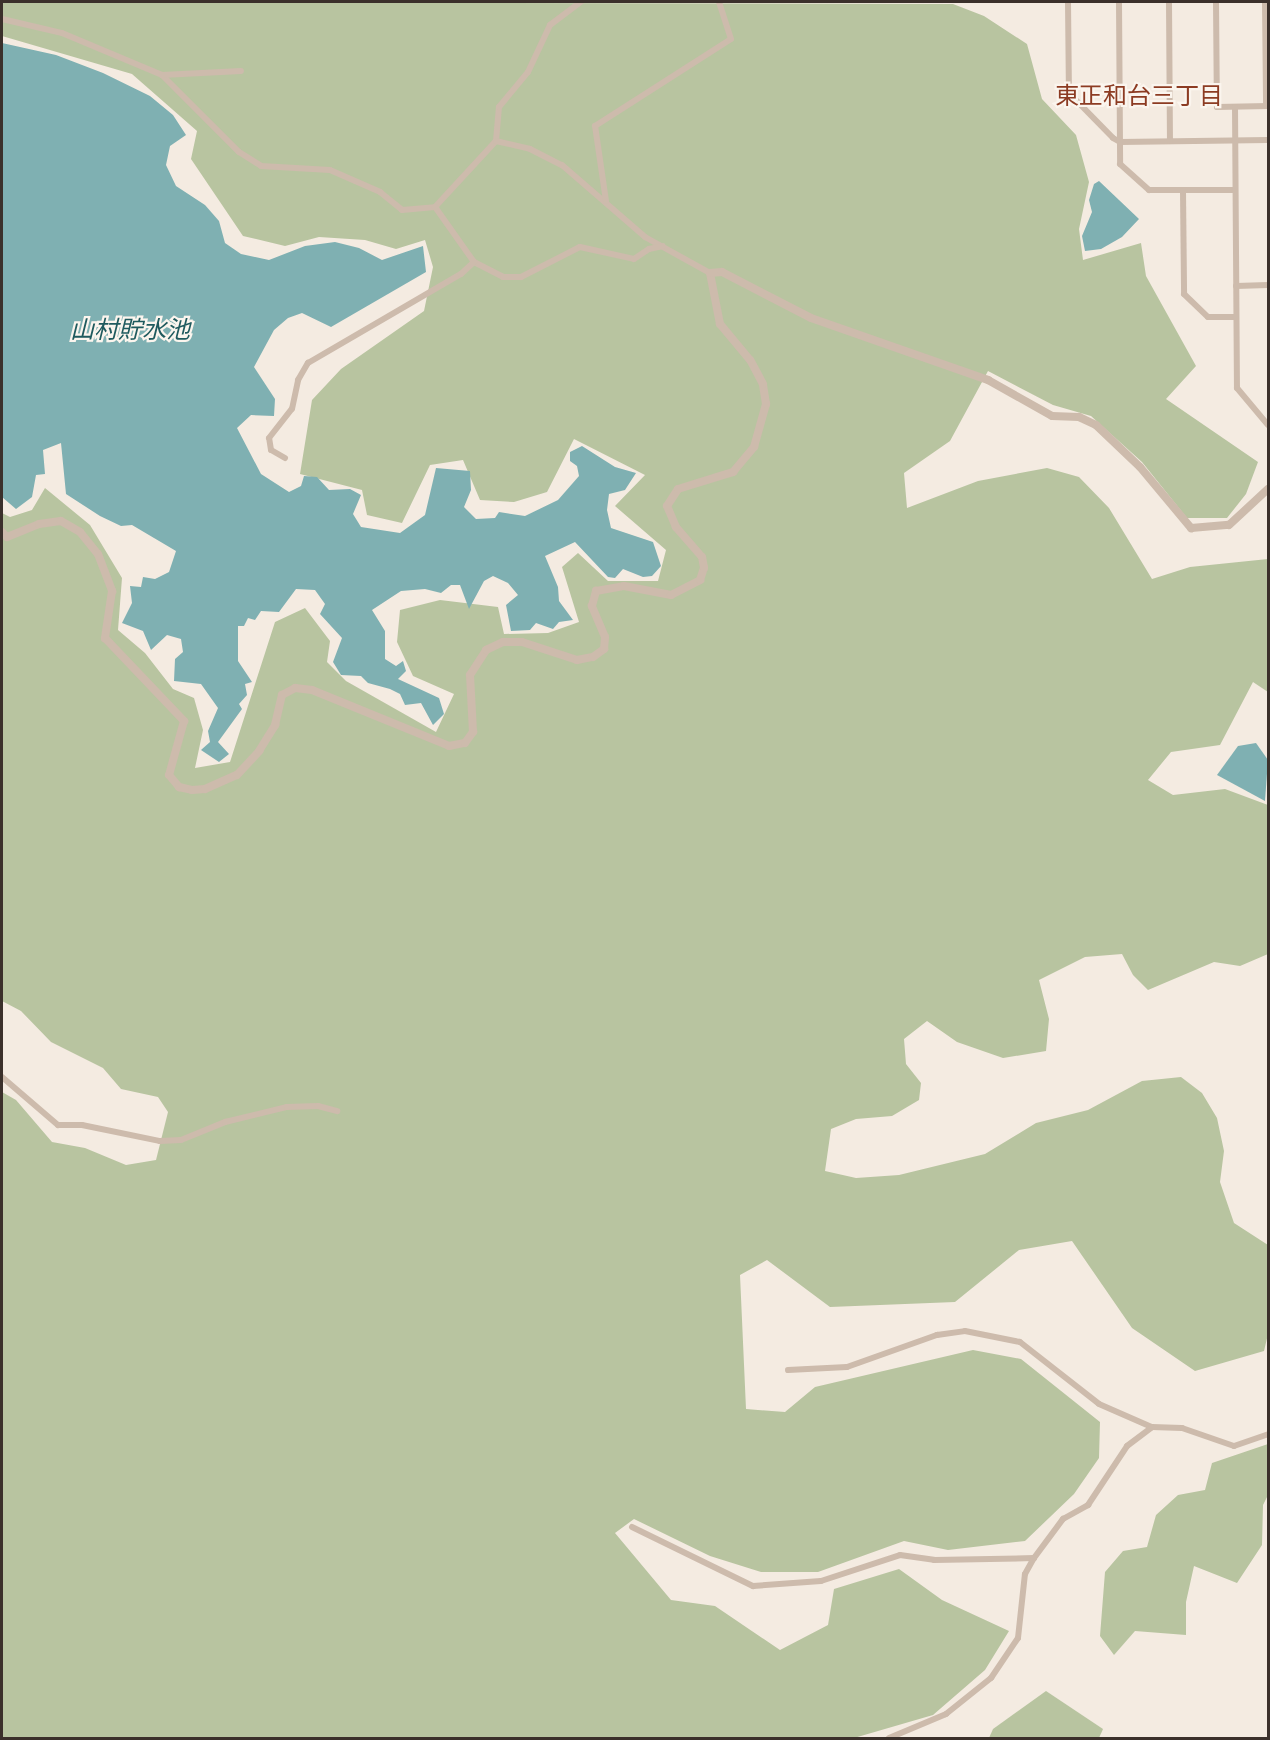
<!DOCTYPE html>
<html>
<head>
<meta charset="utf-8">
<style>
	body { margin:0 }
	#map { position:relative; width:1270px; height:1740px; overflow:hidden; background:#f4ebe1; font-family:Karla,"Noto Sans JP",sans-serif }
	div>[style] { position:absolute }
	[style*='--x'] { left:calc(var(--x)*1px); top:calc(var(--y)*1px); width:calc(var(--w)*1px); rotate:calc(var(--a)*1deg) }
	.green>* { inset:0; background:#b8c4a0 }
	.water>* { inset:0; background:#7fb0b2 }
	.minor>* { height:6px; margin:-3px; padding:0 3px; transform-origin:3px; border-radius:3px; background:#cdbbac }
	.tertiary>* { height:8px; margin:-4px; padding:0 4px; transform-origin:4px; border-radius:4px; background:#cdbbac }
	span { translate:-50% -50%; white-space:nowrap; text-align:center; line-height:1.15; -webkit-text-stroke:4.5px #fbf5ee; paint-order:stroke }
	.neighbourhood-label { font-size:24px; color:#8c3b22 }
	.water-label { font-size:24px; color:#1f5a5e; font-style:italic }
	.frame { position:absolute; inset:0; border:3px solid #3b302b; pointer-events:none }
</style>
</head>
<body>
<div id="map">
	<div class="green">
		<i style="clip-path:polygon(2px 2px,953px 4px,984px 16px,1027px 44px,1042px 99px,1076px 135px,1089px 182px,1079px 229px,1083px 260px,1141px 243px,1146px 276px,1196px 366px,1166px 399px,1258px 462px,1246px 494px,1227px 518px,1187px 518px,1142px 462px,1091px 416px,1053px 405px,988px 371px,950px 441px,904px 473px,907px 508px,978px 481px,1047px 468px,1079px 477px,1109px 508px,1152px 579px,1190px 567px,1268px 559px,1268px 692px,1253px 682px,1220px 745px,1171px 752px,1148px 780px,1173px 795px,1225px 789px,1268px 805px,1268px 954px,1240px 966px,1214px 962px,1148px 990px,1133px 975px,1122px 954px,1085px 957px,1039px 980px,1049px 1019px,1046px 1051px,1003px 1058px,957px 1042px,927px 1021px,904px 1039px,906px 1064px,921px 1083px,919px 1100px,892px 1116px,856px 1119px,831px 1129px,825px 1171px,856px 1178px,899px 1175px,985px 1154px,1036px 1123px,1088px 1110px,1142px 1081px,1181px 1077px,1202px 1093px,1217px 1118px,1224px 1151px,1220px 1182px,1234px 1223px,1268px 1245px,1268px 1334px,1264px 1351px,1195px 1371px,1132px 1328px,1072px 1241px,1019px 1250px,955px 1302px,830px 1307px,767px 1260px,740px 1275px,746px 1409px,785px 1412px,815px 1387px,973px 1350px,1021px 1359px,1100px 1422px,1099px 1458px,1074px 1494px,1025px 1541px,948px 1550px,904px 1541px,818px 1572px,761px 1572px,710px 1556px,634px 1519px,615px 1533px,671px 1600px,715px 1606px,780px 1650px,828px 1625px,834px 1589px,899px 1569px,942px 1600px,1009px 1631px,985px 1670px,933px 1715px,854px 1738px,2px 1738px,2px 1092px,16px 1100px,52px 1142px,85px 1148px,126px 1165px,156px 1160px,168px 1112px,158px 1097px,121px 1089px,103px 1068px,51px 1042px,21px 1011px,2px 1001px,2px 513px,10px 517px,32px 510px,45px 488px,90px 525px,122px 578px,118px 630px,145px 653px,173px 689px,194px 698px,203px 730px,195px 768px,230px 762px,275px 622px,305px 608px,330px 641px,327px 662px,346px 681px,436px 732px,454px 694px,413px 676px,397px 642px,400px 610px,440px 600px,498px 607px,504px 634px,548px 633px,579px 622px,562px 567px,578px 553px,608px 581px,658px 581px,666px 550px,615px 506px,645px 475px,574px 439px,547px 492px,514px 502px,480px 500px,463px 460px,430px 465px,402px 523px,367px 515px,362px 490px,300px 474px,312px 400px,341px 369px,424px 311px,433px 267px,425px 240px,396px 249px,365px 240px,319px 237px,285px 246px,243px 236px,191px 159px,197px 131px,132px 74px,2px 36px)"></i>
		<i style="clip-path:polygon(1268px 1444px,1268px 1495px,1263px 1505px,1262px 1545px,1237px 1583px,1194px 1566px,1186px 1602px,1186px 1635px,1135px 1631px,1114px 1655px,1100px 1636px,1105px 1572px,1123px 1551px,1147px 1547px,1156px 1515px,1178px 1495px,1205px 1490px,1212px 1463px)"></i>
		<i style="clip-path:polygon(1046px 1691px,1103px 1729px,1099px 1738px,989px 1738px,993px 1729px)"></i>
	</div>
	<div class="water">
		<i style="clip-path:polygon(2px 43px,56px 55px,103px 73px,150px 96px,173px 115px,186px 135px,170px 146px,166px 165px,176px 186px,205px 205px,219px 221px,225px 243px,241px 254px,269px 260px,305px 246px,335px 242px,359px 248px,382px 260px,423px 246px,426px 272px,331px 327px,302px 313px,288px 318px,274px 330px,254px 367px,275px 399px,274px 416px,251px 415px,237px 428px,261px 474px,289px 492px,301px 486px,304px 476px,317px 477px,329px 490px,350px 489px,361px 495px,353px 514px,361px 527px,400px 533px,425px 515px,436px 468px,470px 471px,471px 490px,464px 507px,476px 519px,495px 518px,499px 512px,525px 516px,558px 500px,579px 476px,577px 466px,570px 461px,570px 452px,582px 446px,615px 467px,636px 473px,625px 490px,609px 494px,607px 510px,611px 528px,653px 542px,661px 566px,652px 576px,643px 577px,623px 569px,615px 578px,608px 577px,575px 542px,545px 556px,558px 587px,559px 601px,573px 620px,559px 622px,553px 629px,536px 623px,530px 630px,511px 631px,506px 605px,518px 595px,508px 583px,493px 576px,484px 581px,469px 609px,460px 585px,451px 585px,441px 593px,425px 589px,401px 591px,372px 610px,385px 631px,385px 659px,396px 666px,403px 661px,406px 671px,398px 679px,439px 698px,444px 714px,433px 725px,421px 703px,405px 705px,400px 694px,390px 689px,368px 683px,361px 676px,341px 675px,333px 662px,342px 638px,320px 614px,325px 604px,315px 590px,296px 589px,279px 612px,261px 611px,255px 620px,248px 618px,244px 626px,238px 626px,238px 661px,252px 682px,245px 684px,247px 695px,239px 704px,242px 709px,218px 742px,229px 754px,219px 762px,201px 750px,210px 742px,208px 731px,218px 708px,201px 684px,174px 681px,175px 659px,183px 652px,181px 639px,167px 635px,151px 650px,143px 631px,122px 623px,132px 603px,130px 586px,141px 587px,143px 577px,155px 579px,169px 572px,176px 551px,132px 525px,121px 526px,100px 516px,66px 494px,61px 443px,43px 450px,45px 474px,36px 475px,32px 497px,16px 509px,2px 497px)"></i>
		<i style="clip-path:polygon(1099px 181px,1139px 219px,1122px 237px,1101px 249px,1085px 251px,1082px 236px,1092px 212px,1089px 200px,1094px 184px)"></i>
		<i style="clip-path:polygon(1256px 743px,1268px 760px,1265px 801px,1217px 775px,1238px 746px)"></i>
	</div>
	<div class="minor">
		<i style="--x:1068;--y:2;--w:91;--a:89.4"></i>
		<i style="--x:1069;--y:93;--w:63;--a:45.6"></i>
		<i style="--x:1113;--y:138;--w:8;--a:30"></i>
		<i style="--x:1120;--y:142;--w:148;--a:-0.8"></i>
		<i style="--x:1119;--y:2;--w:162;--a:89.6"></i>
		<i style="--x:1120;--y:164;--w:39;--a:42"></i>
		<i style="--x:1149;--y:190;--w:86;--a:0"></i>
		<i style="--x:1169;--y:2;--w:139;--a:89.6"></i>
		<i style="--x:1216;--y:2;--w:105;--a:89.5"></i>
		<i style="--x:1217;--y:107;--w:51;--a:-1.1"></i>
		<i style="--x:1265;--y:2;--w:104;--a:89.4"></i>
		<i style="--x:2;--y:19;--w:62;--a:13.1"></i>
		<i style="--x:62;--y:33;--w:108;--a:22.8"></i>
		<i style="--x:162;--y:75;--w:109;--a:45"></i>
		<i style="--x:239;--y:152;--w:26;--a:32"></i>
		<i style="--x:261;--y:166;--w:69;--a:3.3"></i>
		<i style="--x:330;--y:170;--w:55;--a:23.7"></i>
		<i style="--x:380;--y:192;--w:28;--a:39"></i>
		<i style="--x:402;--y:210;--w:33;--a:-5"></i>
		<i style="--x:435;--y:207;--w:90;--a:-47.3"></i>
		<i style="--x:496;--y:141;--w:34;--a:-85"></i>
		<i style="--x:499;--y:107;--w:45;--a:-50.4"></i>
		<i style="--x:528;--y:72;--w:52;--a:-64.9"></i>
		<i style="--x:550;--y:25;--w:39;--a:-37"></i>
		<i style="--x:162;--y:75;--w:79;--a:-2.9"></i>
		<i style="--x:1235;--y:107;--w:281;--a:89.6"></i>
		<i style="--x:1237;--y:388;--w:48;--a:50"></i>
		<i style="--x:496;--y:141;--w:35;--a:13"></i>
		<i style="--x:530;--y:149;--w:36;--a:27"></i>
		<i style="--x:562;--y:165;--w:110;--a:40.9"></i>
		<i style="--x:645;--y:237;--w:74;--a:29"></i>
		<i style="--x:1183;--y:191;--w:103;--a:89.4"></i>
		<i style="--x:1184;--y:294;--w:33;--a:44"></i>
		<i style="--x:1208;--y:317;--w:28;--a:0"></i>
		<i style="--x:606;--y:201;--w:76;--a:-98.3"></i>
		<i style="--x:595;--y:126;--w:161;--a:-32.6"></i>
		<i style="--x:731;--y:39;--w:39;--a:-108"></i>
		<i style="--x:474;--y:262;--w:33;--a:27"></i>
		<i style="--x:503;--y:277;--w:18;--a:0"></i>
		<i style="--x:521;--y:277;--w:66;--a:-27"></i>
		<i style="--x:580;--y:247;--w:55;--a:12.5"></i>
		<i style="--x:634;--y:259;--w:18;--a:-34"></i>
		<i style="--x:649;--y:249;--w:14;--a:-12"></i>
		<i style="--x:1236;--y:286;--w:32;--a:-2"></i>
		<i style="--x:285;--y:458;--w:16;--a:-150"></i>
		<i style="--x:271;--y:450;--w:12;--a:-99"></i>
		<i style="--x:269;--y:438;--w:37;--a:-52"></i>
		<i style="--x:292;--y:409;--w:30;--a:-78"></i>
		<i style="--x:298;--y:380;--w:20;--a:-60"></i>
		<i style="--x:308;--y:363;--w:177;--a:-30.2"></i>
		<i style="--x:461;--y:274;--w:18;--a:-43"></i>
		<i style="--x:474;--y:262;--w:67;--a:-125.3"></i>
		<i style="--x:2;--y:1077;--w:74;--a:40.6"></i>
		<i style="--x:58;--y:1125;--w:24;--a:0"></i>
		<i style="--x:82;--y:1125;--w:80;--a:11.6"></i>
		<i style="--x:160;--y:1141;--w:21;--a:-3"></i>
		<i style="--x:181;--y:1140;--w:48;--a:-22.2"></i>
		<i style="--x:225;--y:1122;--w:64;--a:-13.6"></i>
		<i style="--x:287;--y:1107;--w:31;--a:-2"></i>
		<i style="--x:318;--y:1106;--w:20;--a:15"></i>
		<i style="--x:788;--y:1370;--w:59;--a:-2.9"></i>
		<i style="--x:847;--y:1367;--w:96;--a:-19.6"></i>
		<i style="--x:937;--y:1335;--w:28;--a:-8"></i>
		<i style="--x:965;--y:1331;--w:56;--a:11.3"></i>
		<i style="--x:1020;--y:1342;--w:100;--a:38.1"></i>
		<i style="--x:1099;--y:1404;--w:58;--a:23.5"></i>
		<i style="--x:1152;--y:1427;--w:30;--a:2"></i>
		<i style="--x:1182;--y:1428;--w:55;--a:19.1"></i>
		<i style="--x:1234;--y:1446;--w:36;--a:-19"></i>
		<i style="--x:632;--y:1527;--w:135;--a:26"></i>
		<i style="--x:753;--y:1586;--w:68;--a:-4.2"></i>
		<i style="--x:821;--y:1581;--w:83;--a:-18.2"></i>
		<i style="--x:900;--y:1555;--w:34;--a:8"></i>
		<i style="--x:934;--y:1560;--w:100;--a:-1.1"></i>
		<i style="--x:889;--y:1738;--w:62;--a:-22.8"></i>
		<i style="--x:946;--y:1714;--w:58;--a:-38.7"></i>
		<i style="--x:991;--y:1678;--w:48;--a:-56"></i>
		<i style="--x:1018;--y:1638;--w:64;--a:-83.8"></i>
		<i style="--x:1025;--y:1574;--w:18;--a:-61"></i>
		<i style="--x:1034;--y:1558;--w:49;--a:-53.4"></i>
		<i style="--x:1063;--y:1519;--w:29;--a:-29"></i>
		<i style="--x:1088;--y:1505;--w:71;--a:-56.5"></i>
		<i style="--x:1127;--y:1446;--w:31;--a:-37"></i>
	</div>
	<div class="tertiary">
		<i style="--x:2;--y:532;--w:7;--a:45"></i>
		<i style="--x:7;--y:537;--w:35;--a:-22"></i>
		<i style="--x:39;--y:524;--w:22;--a:-8"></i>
		<i style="--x:61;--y:521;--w:22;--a:30"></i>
		<i style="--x:80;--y:532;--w:28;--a:51"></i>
		<i style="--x:98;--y:554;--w:40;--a:69"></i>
		<i style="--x:112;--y:591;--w:48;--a:98.5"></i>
		<i style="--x:105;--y:638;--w:115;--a:46.4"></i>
		<i style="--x:184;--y:721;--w:56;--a:105.5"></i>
		<i style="--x:169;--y:775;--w:16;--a:50"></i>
		<i style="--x:179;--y:787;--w:13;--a:13"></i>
		<i style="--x:192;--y:790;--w:13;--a:-4"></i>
		<i style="--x:205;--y:789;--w:35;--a:-24"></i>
		<i style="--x:237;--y:775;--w:33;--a:-47"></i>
		<i style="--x:259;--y:751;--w:31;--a:-58"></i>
		<i style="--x:275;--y:725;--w:31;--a:-77"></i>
		<i style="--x:282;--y:695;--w:15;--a:-28"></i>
		<i style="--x:295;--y:688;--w:17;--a:7"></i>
		<i style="--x:312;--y:690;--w:148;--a:22.2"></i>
		<i style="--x:449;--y:746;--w:16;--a:-11"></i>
		<i style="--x:465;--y:743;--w:14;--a:-54"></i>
		<i style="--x:473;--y:732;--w:57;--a:-93"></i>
		<i style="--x:470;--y:675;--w:30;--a:-57"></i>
		<i style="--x:486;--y:650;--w:19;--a:-25"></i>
		<i style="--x:503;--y:642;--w:19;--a:0"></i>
		<i style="--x:522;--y:642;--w:58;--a:18.1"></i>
		<i style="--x:577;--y:660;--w:16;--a:-11"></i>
		<i style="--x:593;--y:657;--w:14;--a:-36"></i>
		<i style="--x:604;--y:649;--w:12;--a:-85"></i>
		<i style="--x:605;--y:637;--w:34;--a:-113"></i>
		<i style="--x:592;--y:606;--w:16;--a:-75"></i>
		<i style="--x:596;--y:591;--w:28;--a:-10"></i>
		<i style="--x:624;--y:586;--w:48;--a:10.8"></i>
		<i style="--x:671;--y:595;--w:33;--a:-27"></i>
		<i style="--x:700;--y:580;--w:13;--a:-72"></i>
		<i style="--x:704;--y:568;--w:11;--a:-100"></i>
		<i style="--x:702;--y:557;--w:40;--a:-131"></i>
		<i style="--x:676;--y:527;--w:23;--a:-113"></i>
		<i style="--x:667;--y:506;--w:20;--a:-57"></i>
		<i style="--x:678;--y:489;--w:58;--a:-17.2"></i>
		<i style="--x:733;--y:472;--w:33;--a:-50"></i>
		<i style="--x:754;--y:447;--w:45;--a:-74.4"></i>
		<i style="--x:766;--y:404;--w:20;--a:-99"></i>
		<i style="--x:763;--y:384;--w:27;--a:-118"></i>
		<i style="--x:750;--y:360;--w:47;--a:-129.8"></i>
		<i style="--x:720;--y:324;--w:52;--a:-101.1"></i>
		<i style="--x:710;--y:273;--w:12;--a:-5"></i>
		<i style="--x:722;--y:272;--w:100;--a:27.3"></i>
		<i style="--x:811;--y:318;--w:188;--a:19.3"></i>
		<i style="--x:988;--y:380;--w:73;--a:29.4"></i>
		<i style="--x:1052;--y:416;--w:27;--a:2"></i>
		<i style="--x:1079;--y:417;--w:19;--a:25"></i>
		<i style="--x:1096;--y:425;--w:61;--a:43.7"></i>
		<i style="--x:1140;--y:467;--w:80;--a:50.1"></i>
		<i style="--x:1191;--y:528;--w:38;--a:-5"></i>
		<i style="--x:1229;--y:525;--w:53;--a:-42.7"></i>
	</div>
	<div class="neighbourhood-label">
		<span style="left:1139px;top:97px">東正和台三丁目</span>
	</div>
	<div class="water-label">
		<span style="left:130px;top:331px">山村貯水池</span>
	</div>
	<div class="frame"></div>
</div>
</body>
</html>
